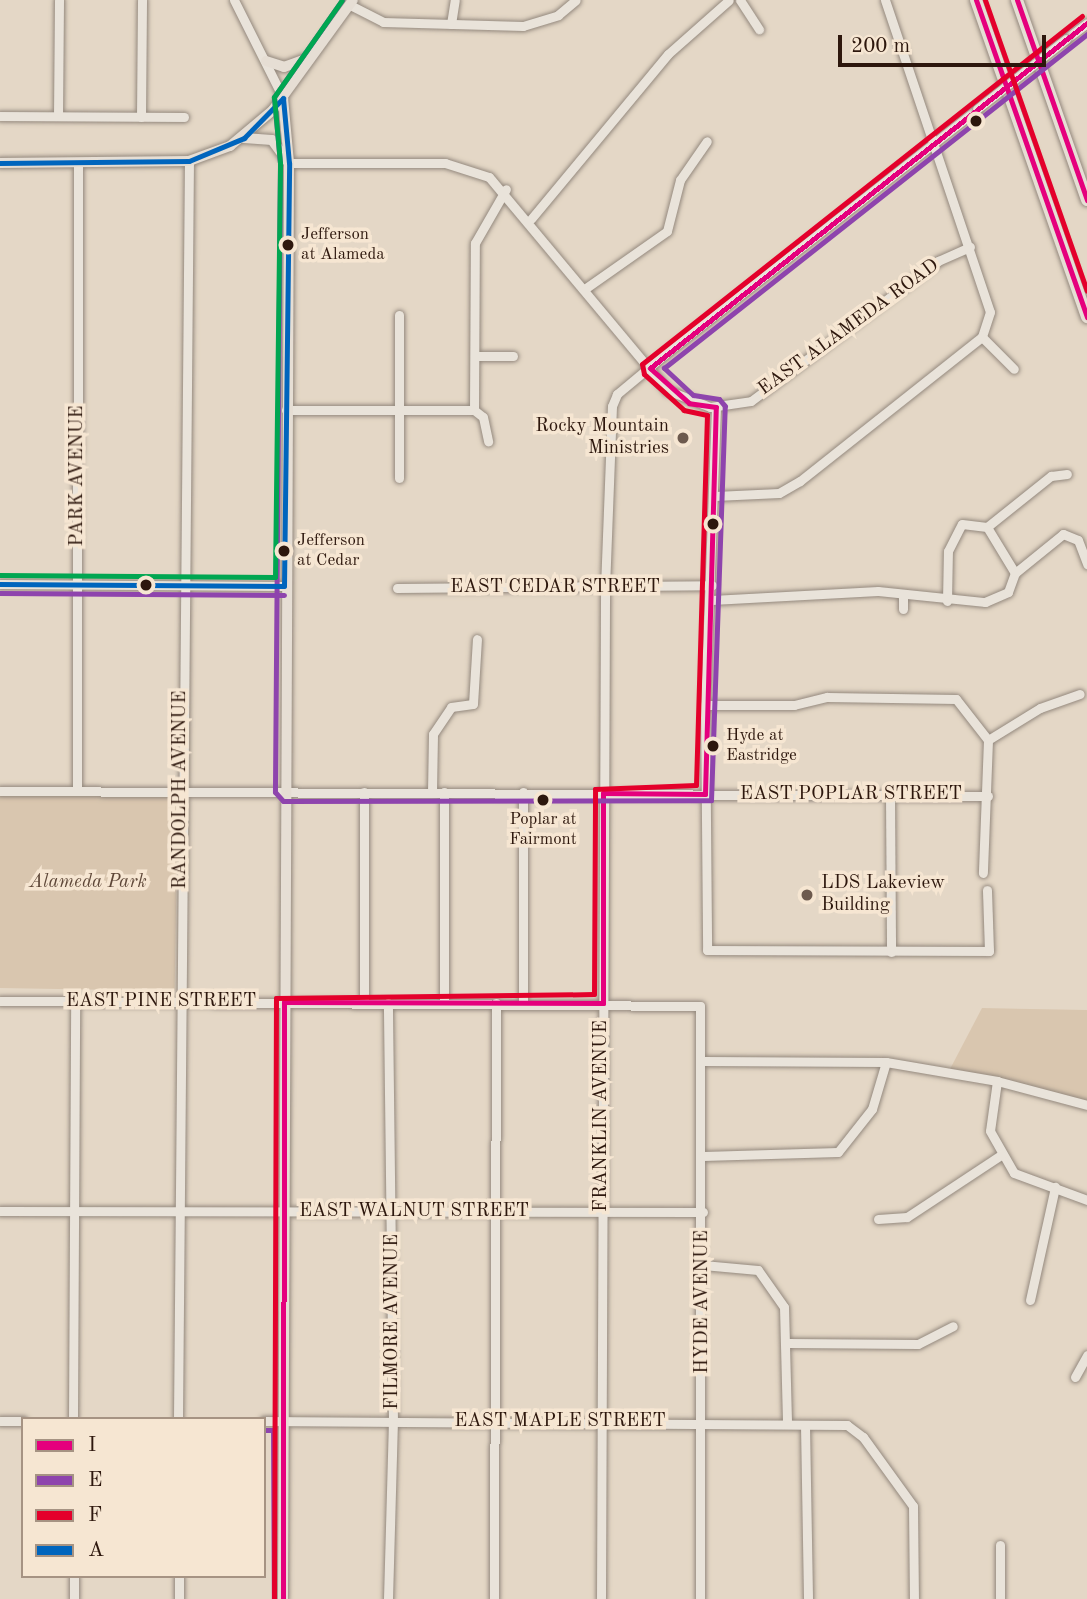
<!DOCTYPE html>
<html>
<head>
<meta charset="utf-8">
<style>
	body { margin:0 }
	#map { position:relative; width:1087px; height:1599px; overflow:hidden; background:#e4d7c6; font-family:"Old Standard TT",serif }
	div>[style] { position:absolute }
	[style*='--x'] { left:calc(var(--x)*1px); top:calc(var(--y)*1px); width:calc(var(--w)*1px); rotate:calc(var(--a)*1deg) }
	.green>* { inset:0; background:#d9c6af; transform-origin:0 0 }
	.roads { filter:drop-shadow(0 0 2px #94897e) drop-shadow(0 0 2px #94897e) }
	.minor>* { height:9px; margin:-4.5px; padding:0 4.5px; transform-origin:4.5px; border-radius:4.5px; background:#e9e3da }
	.major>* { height:10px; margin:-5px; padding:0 5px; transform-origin:5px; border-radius:5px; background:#e6ded4 }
	.highway>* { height:12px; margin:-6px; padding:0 6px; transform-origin:6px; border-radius:6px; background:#e6ded4 }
	.bridges { filter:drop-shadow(0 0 2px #94897e) drop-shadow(0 0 2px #94897e) }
	.minor-bridge>* { height:9px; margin:-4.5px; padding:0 4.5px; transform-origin:4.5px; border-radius:4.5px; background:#e9e3da }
	.bus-1>* { height:5px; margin:-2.5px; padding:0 2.5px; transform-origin:2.5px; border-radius:2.5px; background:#e5007d }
	.bus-2>* { height:5px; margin:-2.5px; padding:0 2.5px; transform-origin:2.5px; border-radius:2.5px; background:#8e44ad }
	.bus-3>* { height:5px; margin:-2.5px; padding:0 2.5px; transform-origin:2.5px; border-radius:2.5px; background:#e4002b }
	.bus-4>* { height:5px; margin:-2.5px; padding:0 2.5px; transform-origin:2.5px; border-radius:2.5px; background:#0065bd }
	.bus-5>* { height:5px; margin:-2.5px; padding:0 2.5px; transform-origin:2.5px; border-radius:2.5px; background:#00a651 }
	.dots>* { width:19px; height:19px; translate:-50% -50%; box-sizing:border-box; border:4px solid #f6e6d2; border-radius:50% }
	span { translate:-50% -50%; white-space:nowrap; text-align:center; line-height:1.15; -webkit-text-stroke:7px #f6e6d2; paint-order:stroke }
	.bus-label { font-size:17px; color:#2d170d }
	.left { translate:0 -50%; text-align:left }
	.street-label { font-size:19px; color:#2d170d }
	.poi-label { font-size:19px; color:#2d170d }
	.right { translate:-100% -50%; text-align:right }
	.park-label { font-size:19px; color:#5e4738; font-style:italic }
	.legend { position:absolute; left:21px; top:1417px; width:245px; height:161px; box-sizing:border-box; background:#f6e6d2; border:2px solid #a69383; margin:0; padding:9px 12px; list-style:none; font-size:21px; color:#2d170d }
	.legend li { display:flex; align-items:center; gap:14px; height:35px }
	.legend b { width:35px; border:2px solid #a69383 }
	.scale { position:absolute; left:838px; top:35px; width:208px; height:32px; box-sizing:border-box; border:4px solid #2d170d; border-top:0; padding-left:9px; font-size:21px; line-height:24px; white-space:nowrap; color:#2d170d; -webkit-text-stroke:5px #f6e6d2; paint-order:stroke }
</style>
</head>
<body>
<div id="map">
	<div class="green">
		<i style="left:0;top:793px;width:178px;height:195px;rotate:1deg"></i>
		<i style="clip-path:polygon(982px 1008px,1087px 1010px,1087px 1105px,949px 1071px)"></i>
	</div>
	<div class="roads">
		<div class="minor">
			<i style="--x:234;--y:0;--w:110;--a:63.4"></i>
			<i style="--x:740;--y:0;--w:35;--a:57"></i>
			<i style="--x:885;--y:0;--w:329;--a:71.4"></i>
			<i style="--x:990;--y:312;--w:26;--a:108"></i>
			<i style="--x:350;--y:5;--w:37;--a:27"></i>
			<i style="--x:383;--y:22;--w:140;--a:1.6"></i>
			<i style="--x:523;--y:26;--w:37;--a:-17"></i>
			<i style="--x:558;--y:15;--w:23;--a:-40"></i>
			<i style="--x:451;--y:24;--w:24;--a:-81"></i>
			<i style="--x:1066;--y:39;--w:26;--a:-37"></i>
			<i style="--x:0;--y:116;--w:184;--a:0.3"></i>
			<i style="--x:58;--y:116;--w:116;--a:-89.5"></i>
			<i style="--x:141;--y:117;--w:117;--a:-89.5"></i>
			<i style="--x:289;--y:163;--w:156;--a:0"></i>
			<i style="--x:445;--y:163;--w:46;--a:17.7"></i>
			<i style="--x:489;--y:177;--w:278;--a:50.1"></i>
			<i style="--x:667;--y:390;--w:46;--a:21.6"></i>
			<i style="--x:710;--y:407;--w:41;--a:-8.3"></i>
			<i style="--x:751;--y:401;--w:234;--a:-36.8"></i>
			<i style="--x:938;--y:261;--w:35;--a:-24"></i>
			<i style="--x:531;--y:219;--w:214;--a:-50.3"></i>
			<i style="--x:668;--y:54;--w:81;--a:-41.5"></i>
			<i style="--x:586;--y:288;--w:99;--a:-35.1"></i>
			<i style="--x:667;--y:231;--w:53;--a:-75.7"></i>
			<i style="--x:680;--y:180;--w:47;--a:-55.3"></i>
			<i style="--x:399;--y:315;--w:163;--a:90"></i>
			<i style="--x:982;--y:337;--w:45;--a:45"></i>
			<i style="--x:476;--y:356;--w:37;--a:0"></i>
			<i style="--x:716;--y:407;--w:298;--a:92.1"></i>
			<i style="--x:705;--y:705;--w:245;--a:89.5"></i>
			<i style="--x:707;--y:950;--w:282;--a:0.2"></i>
			<i style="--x:989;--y:951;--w:61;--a:-91.9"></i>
			<i style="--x:286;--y:410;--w:188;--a:0"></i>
			<i style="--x:474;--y:410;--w:167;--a:-89.7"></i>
			<i style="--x:475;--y:243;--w:62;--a:-60.1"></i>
			<i style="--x:474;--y:410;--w:11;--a:38"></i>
			<i style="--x:483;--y:417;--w:25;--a:78"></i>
			<i style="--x:715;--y:496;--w:64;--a:-2.7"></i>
			<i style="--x:779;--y:493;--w:24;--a:-30"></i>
			<i style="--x:800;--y:481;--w:232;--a:-38.4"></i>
			<i style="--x:987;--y:527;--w:82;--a:-38.6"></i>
			<i style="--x:1051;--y:476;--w:16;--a:-7"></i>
			<i style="--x:0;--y:584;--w:284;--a:0.4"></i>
			<i style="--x:397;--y:588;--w:315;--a:-0.5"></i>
			<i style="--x:712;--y:600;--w:166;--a:-3.1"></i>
			<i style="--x:878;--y:591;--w:108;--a:5.9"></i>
			<i style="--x:985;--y:602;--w:25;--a:-23"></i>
			<i style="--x:1008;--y:592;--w:20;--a:-70"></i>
			<i style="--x:947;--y:601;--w:50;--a:-88.9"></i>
			<i style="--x:948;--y:551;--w:30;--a:-63"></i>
			<i style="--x:962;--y:524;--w:25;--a:7"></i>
			<i style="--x:987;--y:527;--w:54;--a:58.7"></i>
			<i style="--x:1015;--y:573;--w:62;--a:-39.1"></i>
			<i style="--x:1063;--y:534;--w:16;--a:22"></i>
			<i style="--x:1078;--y:540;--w:26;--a:69"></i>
			<i style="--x:903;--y:609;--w:13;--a:-90"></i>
			<i style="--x:705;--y:705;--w:89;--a:0"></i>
			<i style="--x:794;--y:705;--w:34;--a:-14"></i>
			<i style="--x:827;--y:697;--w:129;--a:0.9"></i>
			<i style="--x:956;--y:699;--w:52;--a:52"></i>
			<i style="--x:988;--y:740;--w:133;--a:92.2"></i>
			<i style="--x:988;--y:740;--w:61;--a:-31.6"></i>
			<i style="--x:1040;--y:708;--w:42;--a:-19.3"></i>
			<i style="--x:77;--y:790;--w:627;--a:-89.91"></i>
			<i style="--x:0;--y:791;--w:988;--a:0.29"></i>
			<i style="--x:432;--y:792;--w:58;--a:-89"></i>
			<i style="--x:433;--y:734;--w:32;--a:-56"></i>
			<i style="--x:451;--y:707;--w:22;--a:-8"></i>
			<i style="--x:473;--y:704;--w:65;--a:-86.5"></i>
			<i style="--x:444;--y:792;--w:211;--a:90"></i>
			<i style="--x:523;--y:792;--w:210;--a:90"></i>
			<i style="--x:890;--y:796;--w:156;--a:89.6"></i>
			<i style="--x:0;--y:1001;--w:700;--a:0.41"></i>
			<i style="--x:700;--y:1006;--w:593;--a:90"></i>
			<i style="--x:364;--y:1002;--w:210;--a:-90"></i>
			<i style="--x:703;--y:1061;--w:183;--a:0.3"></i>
			<i style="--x:886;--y:1062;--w:113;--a:9.7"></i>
			<i style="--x:997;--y:1081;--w:93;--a:14.9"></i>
			<i style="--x:997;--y:1081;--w:50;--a:98"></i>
			<i style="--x:990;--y:1131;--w:48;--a:60.3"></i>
			<i style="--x:1014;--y:1173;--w:78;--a:20.3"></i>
			<i style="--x:703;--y:1156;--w:135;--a:-1.7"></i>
			<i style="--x:838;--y:1152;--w:55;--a:-51.7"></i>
			<i style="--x:872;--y:1109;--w:49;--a:-73.4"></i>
			<i style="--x:0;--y:1211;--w:703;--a:0.08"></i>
			<i style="--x:878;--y:1219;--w:29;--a:-4"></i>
			<i style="--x:907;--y:1217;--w:113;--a:-33.4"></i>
			<i style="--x:703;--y:1265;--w:55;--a:5.2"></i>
			<i style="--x:758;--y:1270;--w:45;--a:54.9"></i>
			<i style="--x:784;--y:1307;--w:117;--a:88.5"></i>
			<i style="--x:1030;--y:1300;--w:116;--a:-77.5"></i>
			<i style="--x:788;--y:1343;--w:130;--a:0.4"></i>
			<i style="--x:918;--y:1344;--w:39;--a:-27"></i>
			<i style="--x:1075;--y:1377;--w:25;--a:-61"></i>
			<i style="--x:73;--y:1419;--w:418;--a:-89.7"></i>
			<i style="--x:178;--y:1419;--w:1258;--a:-89.5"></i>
			<i style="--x:0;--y:1421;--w:23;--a:0"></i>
			<i style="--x:264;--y:1421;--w:583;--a:0.39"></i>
			<i style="--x:847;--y:1425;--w:20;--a:37"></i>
			<i style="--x:863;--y:1437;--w:85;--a:54.1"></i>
			<i style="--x:913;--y:1506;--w:93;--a:89.4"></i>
			<i style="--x:805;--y:1425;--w:174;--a:89"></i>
			<i style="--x:74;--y:1576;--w:23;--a:90"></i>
			<i style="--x:179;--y:1576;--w:23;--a:90"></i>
			<i style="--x:388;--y:1599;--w:178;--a:-88.4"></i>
			<i style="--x:393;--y:1421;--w:418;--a:-90.7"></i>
			<i style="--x:494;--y:1599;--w:596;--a:-89.81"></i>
			<i style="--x:601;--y:1599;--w:1011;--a:-89.77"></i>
			<i style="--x:605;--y:588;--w:182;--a:-87.8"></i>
			<i style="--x:612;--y:406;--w:13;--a:-67"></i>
			<i style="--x:617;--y:394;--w:62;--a:-39.8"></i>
			<i style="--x:665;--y:354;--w:397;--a:-38.1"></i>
			<i style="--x:1000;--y:1599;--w:54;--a:-90"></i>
		</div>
		<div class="major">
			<i style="--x:266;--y:61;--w:19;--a:18"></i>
			<i style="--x:284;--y:67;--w:27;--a:-20"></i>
			<i style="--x:283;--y:98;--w:65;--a:84.7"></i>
			<i style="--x:289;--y:163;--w:1436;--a:90.24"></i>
			<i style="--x:244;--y:138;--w:28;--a:4"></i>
			<i style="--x:272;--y:140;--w:29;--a:54"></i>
			<i style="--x:0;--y:163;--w:189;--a:-0.6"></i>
			<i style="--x:189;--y:161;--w:44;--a:-20.1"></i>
			<i style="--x:230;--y:146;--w:56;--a:-39.9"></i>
			<i style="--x:273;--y:110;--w:136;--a:-54"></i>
		</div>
		<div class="highway">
			<i style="--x:976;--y:0;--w:336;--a:70.7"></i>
			<i style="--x:1017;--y:0;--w:212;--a:70.7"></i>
		</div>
	</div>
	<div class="bridges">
		<div class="minor-bridge">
			<i style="--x:977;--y:109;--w:113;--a:-38.2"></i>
		</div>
	</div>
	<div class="bus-1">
		<i style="--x:976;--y:0;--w:336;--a:70.7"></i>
		<i style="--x:1017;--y:0;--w:212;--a:70.7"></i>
		<i style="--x:283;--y:1599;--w:597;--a:-89.9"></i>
		<i style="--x:284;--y:1002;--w:319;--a:0.2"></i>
		<i style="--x:603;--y:1003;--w:210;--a:-90"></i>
		<i style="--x:603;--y:793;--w:102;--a:0.6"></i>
		<i style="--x:705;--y:794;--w:387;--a:-88.4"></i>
		<i style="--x:716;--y:407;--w:27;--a:-172"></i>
		<i style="--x:689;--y:403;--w:52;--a:-138.1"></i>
		<i style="--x:650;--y:368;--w:557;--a:-38.29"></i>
	</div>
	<div class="bus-2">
		<i style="--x:342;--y:0;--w:118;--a:125"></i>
		<i style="--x:274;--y:97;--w:66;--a:84.8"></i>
		<i style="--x:280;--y:163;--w:629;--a:90.46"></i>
		<i style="--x:275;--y:792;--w:12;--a:48"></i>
		<i style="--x:283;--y:801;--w:428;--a:-0.1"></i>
		<i style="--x:711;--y:800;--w:394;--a:-88"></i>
		<i style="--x:725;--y:406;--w:9;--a:-131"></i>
		<i style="--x:719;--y:399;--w:26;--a:-171"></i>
		<i style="--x:693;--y:395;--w:40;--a:-137"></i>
		<i style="--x:664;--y:368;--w:539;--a:-38.29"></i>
		<i style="--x:0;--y:593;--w:284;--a:0.4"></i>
		<i style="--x:264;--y:1430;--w:9;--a:0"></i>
		<i style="--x:273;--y:1430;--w:169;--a:89.7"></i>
	</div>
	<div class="bus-3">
		<i style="--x:985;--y:0;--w:308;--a:70.7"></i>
		<i style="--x:274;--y:1599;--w:601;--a:-89.81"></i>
		<i style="--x:276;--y:998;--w:318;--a:-0.7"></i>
		<i style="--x:594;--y:994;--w:205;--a:-89.7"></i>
		<i style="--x:595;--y:789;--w:101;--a:-2.3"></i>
		<i style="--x:696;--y:785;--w:370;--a:-88.3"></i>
		<i style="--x:707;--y:415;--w:24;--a:-168"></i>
		<i style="--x:684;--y:410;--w:54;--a:-138"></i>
		<i style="--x:644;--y:374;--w:10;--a:-101"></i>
		<i style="--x:642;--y:364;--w:561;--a:-38.34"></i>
	</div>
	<div class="bus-4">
		<i style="--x:0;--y:163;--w:189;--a:-0.6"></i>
		<i style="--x:189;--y:161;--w:60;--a:-22.7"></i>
		<i style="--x:244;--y:138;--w:56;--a:-45.7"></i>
		<i style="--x:0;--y:584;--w:284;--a:0.4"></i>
		<i style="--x:284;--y:586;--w:423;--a:-89.3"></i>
		<i style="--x:289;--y:163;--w:65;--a:-95.3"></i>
	</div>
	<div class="bus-5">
		<i style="--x:0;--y:575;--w:275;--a:0.4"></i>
		<i style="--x:275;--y:577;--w:414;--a:-89.3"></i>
		<i style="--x:280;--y:163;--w:66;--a:-95.2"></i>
		<i style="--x:274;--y:97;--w:118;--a:-55"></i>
	</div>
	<div class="dots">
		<i style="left:976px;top:121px;background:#2d170d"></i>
		<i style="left:288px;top:245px;background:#2d170d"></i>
		<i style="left:683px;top:438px;background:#6d5a4e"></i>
		<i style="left:713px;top:524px;background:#2d170d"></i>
		<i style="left:284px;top:551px;background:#2d170d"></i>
		<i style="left:146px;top:585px;background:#2d170d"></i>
		<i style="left:713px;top:746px;background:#2d170d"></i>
		<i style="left:543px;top:800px;background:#2d170d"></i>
		<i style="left:807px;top:895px;background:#6d5a4e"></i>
	</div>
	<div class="bus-label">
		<span class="left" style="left:301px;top:245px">Jefferson<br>at Alameda</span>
		<span class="left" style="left:297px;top:551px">Jefferson<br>at Cedar</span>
		<span class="left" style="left:726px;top:746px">Hyde at<br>Eastridge</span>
		<span style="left:543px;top:830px">Poplar at<br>Fairmont</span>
	</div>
	<div class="street-label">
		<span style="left:849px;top:328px;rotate:-36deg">EAST ALAMEDA ROAD</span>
		<span style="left:78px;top:476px;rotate:-90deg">PARK AVENUE</span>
		<span style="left:555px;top:588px">EAST CEDAR STREET</span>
		<span style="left:181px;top:790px;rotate:-90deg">RANDOLPH AVENUE</span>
		<span style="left:851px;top:795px">EAST POPLAR STREET</span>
		<span style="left:161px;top:1002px">EAST PINE STREET</span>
		<span style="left:602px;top:1116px;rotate:-90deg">FRANKLIN AVENUE</span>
		<span style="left:414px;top:1212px">EAST WALNUT STREET</span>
		<span style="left:703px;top:1302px;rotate:-90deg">HYDE AVENUE</span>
		<span style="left:393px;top:1322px;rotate:-90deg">FILMORE AVENUE</span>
		<span style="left:560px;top:1422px">EAST MAPLE STREET</span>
	</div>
	<div class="poi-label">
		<span class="right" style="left:669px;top:438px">Rocky Mountain<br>Ministries</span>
		<span class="left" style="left:821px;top:895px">LDS Lakeview<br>Building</span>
	</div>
	<div class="park-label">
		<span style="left:88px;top:883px">Alameda Park</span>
	</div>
	<ul class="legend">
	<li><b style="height:9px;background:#e5007d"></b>I</li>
	<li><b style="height:9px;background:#8e44ad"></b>E</li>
	<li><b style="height:9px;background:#e4002b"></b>F</li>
	<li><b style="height:9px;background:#0065bd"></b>A</li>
	</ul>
	<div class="scale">200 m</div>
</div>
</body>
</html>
